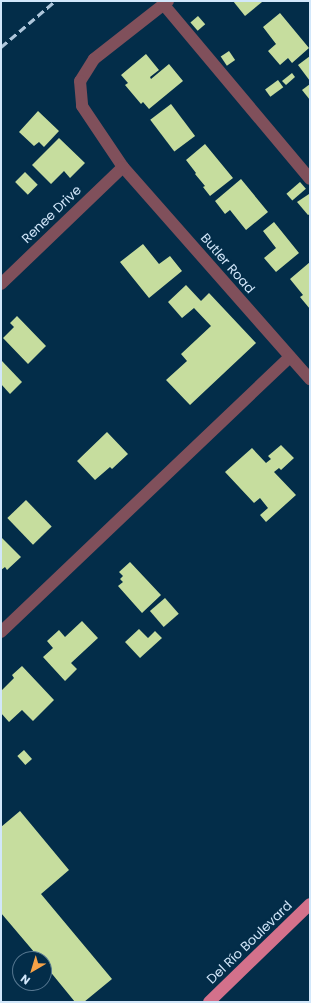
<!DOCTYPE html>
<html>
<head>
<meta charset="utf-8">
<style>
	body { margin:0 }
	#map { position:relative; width:311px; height:1003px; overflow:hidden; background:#032d49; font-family:Poppins,sans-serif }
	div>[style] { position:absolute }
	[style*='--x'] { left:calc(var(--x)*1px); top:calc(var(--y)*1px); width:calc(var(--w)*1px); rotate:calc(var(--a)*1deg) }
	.building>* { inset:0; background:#c6dd9e; transform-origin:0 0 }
	.minor>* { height:12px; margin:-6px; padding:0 6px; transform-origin:6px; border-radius:6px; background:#80505b }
	.major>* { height:12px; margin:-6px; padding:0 6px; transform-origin:6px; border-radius:6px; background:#d3718b }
	.rail>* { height:3px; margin-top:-1.5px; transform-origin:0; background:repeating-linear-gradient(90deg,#aec6db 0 8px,transparent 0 12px) }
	span { translate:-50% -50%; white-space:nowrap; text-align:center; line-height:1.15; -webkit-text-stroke:4px #032d49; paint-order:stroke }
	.street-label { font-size:13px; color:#d2e7fa }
	.frame { position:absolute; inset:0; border:2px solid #d2e7fa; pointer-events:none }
	.north { position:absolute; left:12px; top:951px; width:40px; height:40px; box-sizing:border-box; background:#032d49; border:1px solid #567790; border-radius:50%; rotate:218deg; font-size:11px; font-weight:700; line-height:16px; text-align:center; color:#d2e7fa }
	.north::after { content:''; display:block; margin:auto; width:14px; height:18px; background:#f6a247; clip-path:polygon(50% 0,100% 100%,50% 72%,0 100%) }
</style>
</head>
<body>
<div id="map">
	<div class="building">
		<i style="clip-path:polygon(233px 1px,260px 1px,262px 2px,245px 16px)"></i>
		<i style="clip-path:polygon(280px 13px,309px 48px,292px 63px,288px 58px,280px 65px,268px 51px,276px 44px,263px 27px)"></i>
		<i style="left:198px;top:16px;width:11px;height:10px;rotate:49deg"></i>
		<i style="left:229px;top:51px;width:11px;height:10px;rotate:56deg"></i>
		<i style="clip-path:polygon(146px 54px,159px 70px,150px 77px,151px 79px,169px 64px,183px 81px,149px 109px,143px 102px,141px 104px,125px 85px,128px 83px,121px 75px)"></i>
		<i style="clip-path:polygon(310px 56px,310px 81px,298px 65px)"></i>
		<i style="clip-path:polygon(292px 73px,295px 77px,286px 85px,282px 81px)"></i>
		<i style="left:278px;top:80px;width:9px;height:16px;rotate:54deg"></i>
		<i style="clip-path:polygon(310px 84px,310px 100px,302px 90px)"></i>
		<i style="left:171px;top:104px;width:40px;height:26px;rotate:53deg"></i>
		<i style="clip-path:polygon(38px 111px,59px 131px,44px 147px,39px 142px,34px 146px,19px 132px)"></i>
		<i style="clip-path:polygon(59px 138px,85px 163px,70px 178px,64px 171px,51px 184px,32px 165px)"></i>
		<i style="clip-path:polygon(205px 144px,233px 178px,210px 196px,203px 187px,205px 186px,195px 174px,196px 173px,186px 160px)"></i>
		<i style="left:25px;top:172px;width:18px;height:14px;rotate:45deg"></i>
		<i style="clip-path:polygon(241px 179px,268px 212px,246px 230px,230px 210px,225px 214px,215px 201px)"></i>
		<i style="left:300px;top:182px;width:9px;height:18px;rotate:49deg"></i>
		<i style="clip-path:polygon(309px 194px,310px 214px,308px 215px,297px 202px)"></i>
		<i style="clip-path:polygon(274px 222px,299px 253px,276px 272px,264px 258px,276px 248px,263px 231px)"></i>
		<i style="clip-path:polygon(143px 244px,159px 264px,170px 256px,182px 271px,149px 298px,120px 262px)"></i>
		<i style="clip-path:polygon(310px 262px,310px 309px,300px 297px,303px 295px,290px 279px)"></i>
		<i style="clip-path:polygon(186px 285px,201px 301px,209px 293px,256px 343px,190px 405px,166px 380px,187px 361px,181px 354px,211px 326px,194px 308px,182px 318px,168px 302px)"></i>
		<i style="clip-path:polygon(17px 316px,46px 346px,28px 364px,3px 338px,14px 327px,10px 323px)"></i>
		<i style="clip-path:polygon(1px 360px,22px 382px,10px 394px,1px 384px)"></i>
		<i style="clip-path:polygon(107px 432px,128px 454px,112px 469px,110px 467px,95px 480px,77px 461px)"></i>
		<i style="clip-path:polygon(281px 445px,294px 458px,281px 470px,279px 468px,274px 472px,296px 495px,266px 522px,260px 515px,268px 508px,260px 498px,254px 503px,225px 472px,252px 448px,266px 463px,271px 459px,268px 456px)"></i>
		<i style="left:26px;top:500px;width:37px;height:26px;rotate:46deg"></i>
		<i style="clip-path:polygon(1px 537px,21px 557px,7px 570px,5px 567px,1px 570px)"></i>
		<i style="clip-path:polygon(130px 562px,161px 595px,142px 613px,118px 586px,123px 582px,120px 579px,123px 576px,119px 572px)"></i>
		<i style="left:165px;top:598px;width:21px;height:20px;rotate:49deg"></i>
		<i style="clip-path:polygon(82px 621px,98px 638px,71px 663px,77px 669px,65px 681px,43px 657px,53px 648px,47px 641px,59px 630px,65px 637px)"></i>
		<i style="clip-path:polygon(139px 629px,148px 638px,155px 631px,162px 638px,140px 658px,125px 642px)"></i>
		<i style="clip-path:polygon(22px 666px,54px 700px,33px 721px,22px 710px,9px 722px,1px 713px,1px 691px,14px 678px,12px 675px)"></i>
		<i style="left:24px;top:750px;width:12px;height:9px;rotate:48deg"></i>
		<i style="clip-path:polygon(20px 811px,69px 870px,41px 894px,112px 979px,84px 1002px,75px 1002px,44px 964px,44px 959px,40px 959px,1px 913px,1px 827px)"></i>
	</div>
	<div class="minor">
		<i style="--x:168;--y:1;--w:94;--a:141.9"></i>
		<i style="--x:94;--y:59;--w:26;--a:122"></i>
		<i style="--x:80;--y:81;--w:25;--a:85"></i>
		<i style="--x:82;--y:106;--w:73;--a:56.1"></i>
		<i style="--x:123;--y:167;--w:283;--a:48.6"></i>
		<i style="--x:164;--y:5;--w:227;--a:50"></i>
		<i style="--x:1;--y:284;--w:169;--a:-43.8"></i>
		<i style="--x:1;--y:632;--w:399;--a:-43.6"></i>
	</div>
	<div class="major">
		<i style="--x:209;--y:1002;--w:141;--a:-44.1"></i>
	</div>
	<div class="rail">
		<i style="--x:1;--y:47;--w:71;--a:-40.4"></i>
	</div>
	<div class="street-label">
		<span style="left:52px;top:215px;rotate:-44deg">Renee Drive</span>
		<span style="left:227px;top:264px;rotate:49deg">Butler Road</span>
		<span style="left:250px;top:943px;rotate:-44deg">Del Río Boulevard</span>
	</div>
	<div class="frame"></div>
	<div class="north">N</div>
</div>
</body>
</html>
